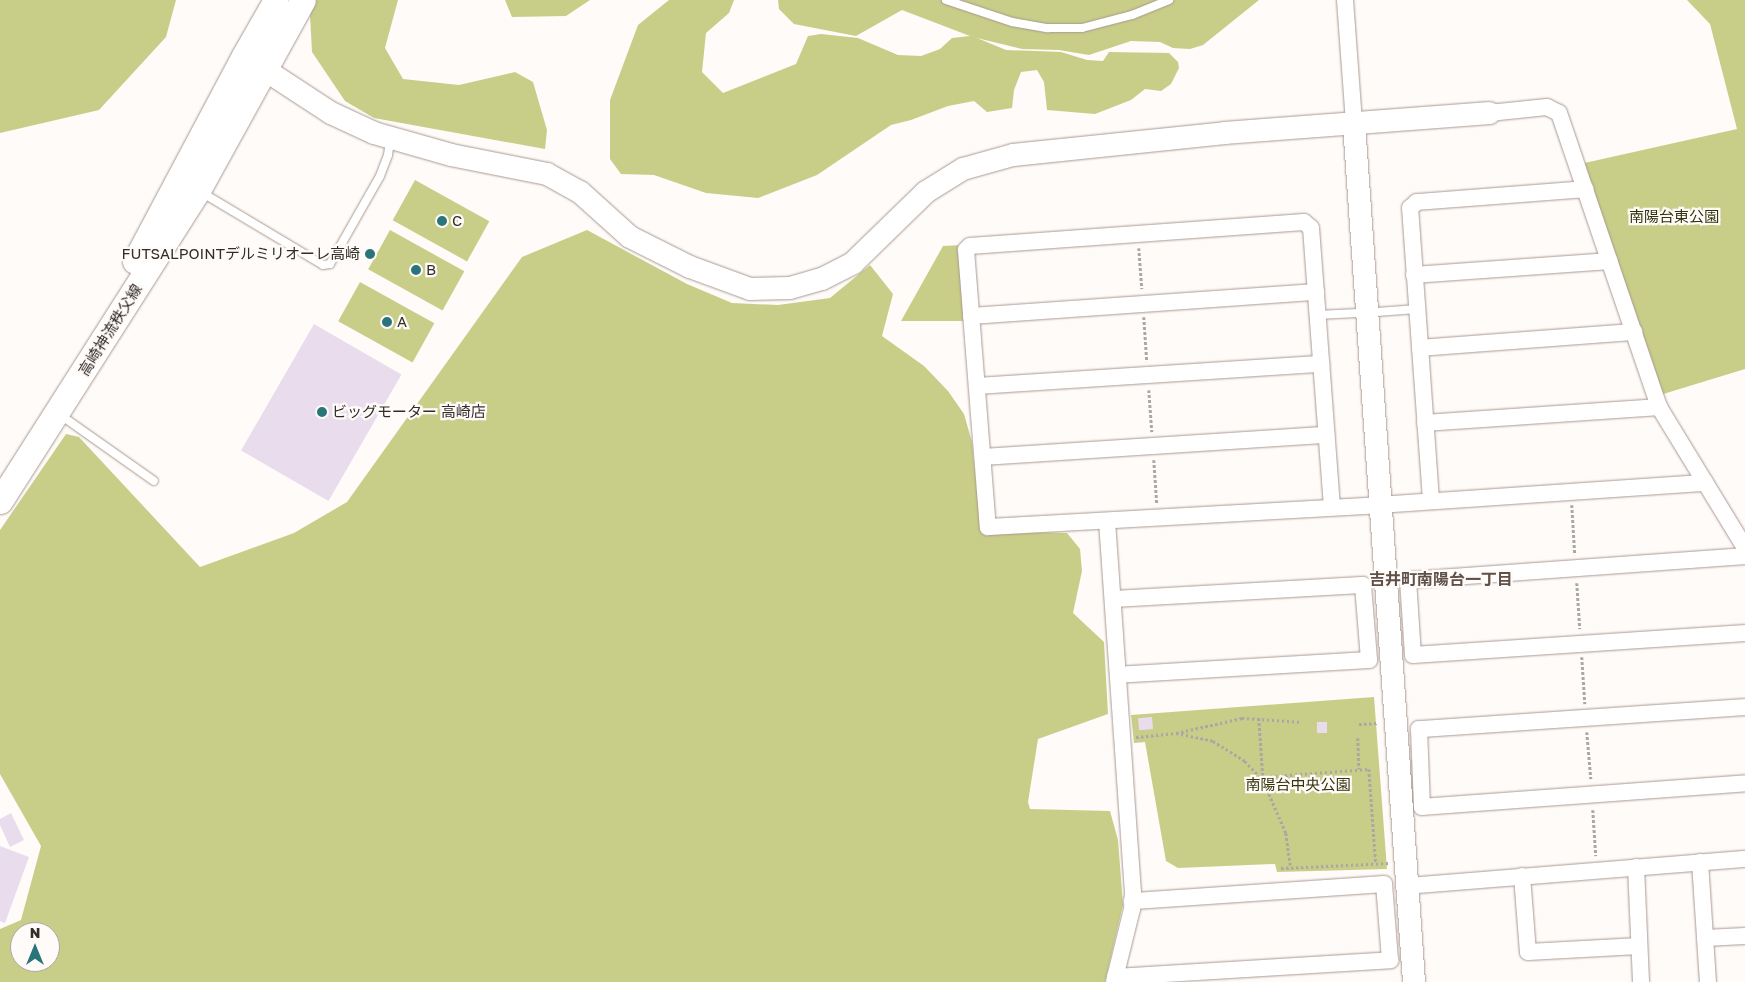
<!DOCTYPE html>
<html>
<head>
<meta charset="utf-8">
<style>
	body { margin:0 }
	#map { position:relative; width:1745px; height:982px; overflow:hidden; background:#fefbf9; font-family:"Golos Text","Noto Sans JP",sans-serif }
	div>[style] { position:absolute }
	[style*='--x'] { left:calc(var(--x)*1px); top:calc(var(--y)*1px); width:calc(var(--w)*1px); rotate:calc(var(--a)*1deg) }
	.green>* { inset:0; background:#c8ce88; transform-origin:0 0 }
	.building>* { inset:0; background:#e9dded; transform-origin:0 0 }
	.path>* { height:2.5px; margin-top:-1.25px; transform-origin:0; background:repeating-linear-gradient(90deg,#aba7a4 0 2.5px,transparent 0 5px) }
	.roads { filter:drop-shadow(0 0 1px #aa9990) drop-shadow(0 0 1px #aa9990) }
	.lane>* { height:8px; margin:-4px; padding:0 4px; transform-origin:4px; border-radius:4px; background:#fff }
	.street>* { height:16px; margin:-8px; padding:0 8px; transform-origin:8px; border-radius:8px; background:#fff }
	.secondary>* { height:22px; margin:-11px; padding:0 11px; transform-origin:11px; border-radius:11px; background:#fff }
	.primary>* { height:25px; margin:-12.5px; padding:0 12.5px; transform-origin:12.5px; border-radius:12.5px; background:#fff }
	.dots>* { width:14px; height:14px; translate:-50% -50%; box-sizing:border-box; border:2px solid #fefbf9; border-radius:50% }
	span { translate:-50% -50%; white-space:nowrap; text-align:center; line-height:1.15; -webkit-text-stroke:4.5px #fefbf9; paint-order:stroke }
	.park-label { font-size:15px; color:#31340c }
	.poi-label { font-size:15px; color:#332c29 }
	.left { translate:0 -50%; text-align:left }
	.right { translate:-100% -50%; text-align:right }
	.street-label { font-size:15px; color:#332c29 }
	.neighbourhood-label { font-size:16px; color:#5f5048; font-weight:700 }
	.north { position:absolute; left:10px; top:922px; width:50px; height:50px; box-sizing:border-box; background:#fefbf9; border:1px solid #ada8a6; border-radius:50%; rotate:0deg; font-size:14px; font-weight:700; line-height:20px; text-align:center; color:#332c29 }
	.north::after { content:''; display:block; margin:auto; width:18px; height:22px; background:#2b757a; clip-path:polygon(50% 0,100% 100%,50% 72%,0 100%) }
</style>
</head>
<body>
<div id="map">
	<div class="green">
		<i style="clip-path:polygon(0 0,176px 0,166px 37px,99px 110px,0 133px)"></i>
		<i style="clip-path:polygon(316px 0,398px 0,385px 48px,403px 79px,459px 85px,515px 72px,533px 82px,547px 130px,545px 149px,374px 118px,345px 101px,312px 52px,310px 15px)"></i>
		<i style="clip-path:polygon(505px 0,590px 0,566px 16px,512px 17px)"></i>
		<i style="clip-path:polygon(669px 0,734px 0,729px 13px,706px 33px,702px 72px,723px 93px,796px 64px,808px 36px,821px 34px,858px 38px,898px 55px,921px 56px,940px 49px,952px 38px,970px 36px,902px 10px,856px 36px,794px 24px,779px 9px,778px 0,1259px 0,1203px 45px,1190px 49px,1173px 48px,1160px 42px,1131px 41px,1089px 55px,1059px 50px,1022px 49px,977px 38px,1006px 50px,1061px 52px,1087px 60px,1103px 61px,1109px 52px,1169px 53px,1178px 62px,1179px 68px,1171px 84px,1161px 91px,1145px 89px,1131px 100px,1095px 114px,1047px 110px,1044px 82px,1037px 70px,1021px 72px,1014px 90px,1012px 108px,987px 112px,974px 101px,948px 106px,911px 120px,891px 125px,817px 175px,758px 198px,706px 193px,654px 175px,621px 174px,610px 159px,610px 100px,638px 25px)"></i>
		<i style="clip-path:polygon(1687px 0,1745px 0,1745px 369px,1660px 395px,1580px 164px,1737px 129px,1710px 24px)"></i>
		<i style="left:415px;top:180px;width:85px;height:46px;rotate:29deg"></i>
		<i style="left:390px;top:230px;width:85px;height:45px;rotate:29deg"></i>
		<i style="clip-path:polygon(evenodd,587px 230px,687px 284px,732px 303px,778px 305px,830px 298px,870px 265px,893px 294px,882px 336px,924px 366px,948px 391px,964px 414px,972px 442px,981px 531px,1067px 533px,1080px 549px,1082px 571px,1073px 613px,1104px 642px,1108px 714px,1038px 739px,1028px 802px,1030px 809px,1110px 811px,1118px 840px,1123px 905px,1105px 982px,0 982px,0 929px,21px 920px,41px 846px,0 774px,0 530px,66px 434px,79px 437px,200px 567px,294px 533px,347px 502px,522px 257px,587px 230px,20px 932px,50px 932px,50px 962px,20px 962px,20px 932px)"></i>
		<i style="clip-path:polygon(964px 245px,967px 321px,901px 321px,943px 246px)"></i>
		<i style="left:360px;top:282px;width:85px;height:45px;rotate:29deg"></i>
		<i style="clip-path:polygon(1374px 697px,1387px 869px,1277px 872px,1275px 864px,1178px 868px,1166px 861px,1145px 742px,1134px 743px,1131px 715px)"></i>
	</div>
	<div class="building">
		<i style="left:314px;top:324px;width:101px;height:146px;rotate:30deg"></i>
		<i style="left:1152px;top:717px;width:12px;height:14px;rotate:85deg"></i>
		<i style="left:1327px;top:722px;width:11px;height:10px;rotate:90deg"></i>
		<i style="clip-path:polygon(11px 813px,24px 840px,10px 847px,0 825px,0 819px)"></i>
		<i style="clip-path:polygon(0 846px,29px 857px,5px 923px,0 921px)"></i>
	</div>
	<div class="path">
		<i style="--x:1139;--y:248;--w:41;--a:85.8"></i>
		<i style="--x:1144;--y:317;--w:45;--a:86.2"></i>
		<i style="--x:1149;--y:390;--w:42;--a:85.9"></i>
		<i style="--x:1154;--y:460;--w:44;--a:86.1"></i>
		<i style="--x:1572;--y:505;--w:50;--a:86.6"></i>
		<i style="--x:1577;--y:583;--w:46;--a:86.3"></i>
		<i style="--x:1582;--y:657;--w:47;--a:86.3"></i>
		<i style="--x:1259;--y:718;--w:59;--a:86.1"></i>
		<i style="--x:1359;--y:724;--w:18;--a:-3"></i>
		<i style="--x:1587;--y:732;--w:47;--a:85.1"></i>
		<i style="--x:1176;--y:733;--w:38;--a:12"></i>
		<i style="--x:1213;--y:741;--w:38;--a:32"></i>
		<i style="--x:1245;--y:761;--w:26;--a:47"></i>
		<i style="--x:1263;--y:780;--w:58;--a:66.5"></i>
		<i style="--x:1286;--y:833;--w:35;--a:82"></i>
		<i style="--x:1136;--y:737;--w:40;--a:-5.7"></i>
		<i style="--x:1176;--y:733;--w:68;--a:-12.8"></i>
		<i style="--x:1242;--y:718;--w:60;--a:3.8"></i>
		<i style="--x:1358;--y:738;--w:31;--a:88"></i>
		<i style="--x:1260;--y:777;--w:109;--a:-4.2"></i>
		<i style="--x:1369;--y:769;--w:95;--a:85.8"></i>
		<i style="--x:1593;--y:810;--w:46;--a:86.3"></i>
		<i style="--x:1281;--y:868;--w:109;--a:-2.6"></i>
	</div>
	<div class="roads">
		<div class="lane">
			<i style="--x:946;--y:0;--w:70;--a:18.4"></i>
			<i style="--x:1012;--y:22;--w:36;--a:10"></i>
			<i style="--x:1047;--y:28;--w:35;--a:0"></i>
			<i style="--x:1082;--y:28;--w:52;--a:-14.6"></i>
			<i style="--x:1132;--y:15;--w:40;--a:-22"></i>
			<i style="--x:201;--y:192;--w:142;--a:30.9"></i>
			<i style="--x:323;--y:265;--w:7;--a:-8"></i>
			<i style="--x:330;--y:264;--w:101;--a:-60.4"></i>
			<i style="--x:380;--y:176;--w:22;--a:-69"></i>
			<i style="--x:388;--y:155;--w:15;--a:-82"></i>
			<i style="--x:1377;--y:312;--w:40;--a:-4.3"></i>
			<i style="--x:1317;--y:315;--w:41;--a:-2.8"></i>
			<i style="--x:59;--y:414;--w:116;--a:35.2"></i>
		</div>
		<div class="street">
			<i style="--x:1345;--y:0;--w:124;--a:85.8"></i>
			<i style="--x:1489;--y:113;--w:58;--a:-5.9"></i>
			<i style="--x:1547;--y:107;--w:13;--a:27"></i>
			<i style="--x:1559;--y:113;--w:311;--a:71.2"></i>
			<i style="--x:1659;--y:407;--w:165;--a:58.6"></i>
			<i style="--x:1414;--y:275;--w:196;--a:-4.1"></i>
			<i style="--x:971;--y:316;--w:346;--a:-4"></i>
			<i style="--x:1420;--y:348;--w:215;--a:-4.3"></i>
			<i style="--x:977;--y:386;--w:345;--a:-3.7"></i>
			<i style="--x:1425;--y:423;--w:235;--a:-3.9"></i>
			<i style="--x:983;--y:457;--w:344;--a:-3.7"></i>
			<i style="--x:1431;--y:500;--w:293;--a:-94.1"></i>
			<i style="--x:1410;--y:208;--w:9;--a:-41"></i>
			<i style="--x:1417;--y:202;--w:169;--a:-4.4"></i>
			<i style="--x:1332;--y:507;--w:280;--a:-94.3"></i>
			<i style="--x:1311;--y:228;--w:9;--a:-139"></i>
			<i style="--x:1304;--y:222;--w:335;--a:175.9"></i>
			<i style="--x:970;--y:246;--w:6;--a:135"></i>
			<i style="--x:966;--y:250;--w:278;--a:85.5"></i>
			<i style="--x:988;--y:527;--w:392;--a:-3.2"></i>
			<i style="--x:1379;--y:505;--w:327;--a:-3.9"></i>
			<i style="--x:1107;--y:521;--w:372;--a:86"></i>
			<i style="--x:1133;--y:892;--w:17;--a:93"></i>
			<i style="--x:1132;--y:909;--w:75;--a:103.9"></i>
			<i style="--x:1745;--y:556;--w:338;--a:175.9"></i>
			<i style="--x:1408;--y:580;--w:75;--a:86.2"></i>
			<i style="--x:1413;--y:655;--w:333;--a:-3.8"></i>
			<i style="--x:1113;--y:599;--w:250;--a:-3.2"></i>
			<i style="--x:1363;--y:585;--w:75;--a:85.4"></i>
			<i style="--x:1369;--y:660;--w:251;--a:176.6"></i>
			<i style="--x:1745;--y:707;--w:327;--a:176.1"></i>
			<i style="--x:1419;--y:729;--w:78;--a:87.8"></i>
			<i style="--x:1422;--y:807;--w:324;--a:-4.2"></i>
			<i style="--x:1700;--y:862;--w:120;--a:86.2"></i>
			<i style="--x:1636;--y:867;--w:115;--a:87.5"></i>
			<i style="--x:1522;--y:876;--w:76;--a:85.5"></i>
			<i style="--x:1528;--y:952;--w:111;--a:-3.1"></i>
			<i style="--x:1407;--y:886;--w:339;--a:-4.6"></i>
			<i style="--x:1705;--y:938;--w:40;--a:-2.9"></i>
			<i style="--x:1115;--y:977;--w:276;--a:-3.5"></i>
			<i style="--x:1390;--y:960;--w:76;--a:-94.5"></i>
			<i style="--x:1384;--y:884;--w:253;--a:176.1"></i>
		</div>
		<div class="secondary">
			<i style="--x:250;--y:60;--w:97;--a:33.2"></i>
			<i style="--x:331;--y:113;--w:47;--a:24.9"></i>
			<i style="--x:374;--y:133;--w:80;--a:15.9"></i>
			<i style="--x:451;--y:155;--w:98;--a:11.2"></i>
			<i style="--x:547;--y:174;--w:38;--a:29"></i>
			<i style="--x:580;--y:192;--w:67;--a:42"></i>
			<i style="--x:630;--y:237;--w:67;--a:26.6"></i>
			<i style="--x:690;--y:267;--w:64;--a:20.1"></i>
			<i style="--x:750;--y:289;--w:40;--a:-1.4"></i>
			<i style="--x:790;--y:288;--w:33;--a:-16"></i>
			<i style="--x:822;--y:279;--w:35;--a:-27"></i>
			<i style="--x:853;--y:263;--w:102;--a:-44.2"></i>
			<i style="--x:926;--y:192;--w:44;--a:-31.9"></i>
			<i style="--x:963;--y:169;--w:52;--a:-15.6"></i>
			<i style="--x:1013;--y:155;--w:213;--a:-5.9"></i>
			<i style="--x:1225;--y:133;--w:265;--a:-4.3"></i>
			<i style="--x:1354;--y:124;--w:860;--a:86"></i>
		</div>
		<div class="primary">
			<i style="--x:135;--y:261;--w:232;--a:-62"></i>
			<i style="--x:244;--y:56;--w:64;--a:-60.3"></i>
			<i style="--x:0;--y:501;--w:369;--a:-57.5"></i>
			<i style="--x:198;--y:190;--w:217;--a:-61.1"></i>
		</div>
	</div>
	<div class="dots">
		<i style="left:442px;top:221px;background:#2b757a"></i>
		<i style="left:370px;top:254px;background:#2b757a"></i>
		<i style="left:416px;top:270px;background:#2b757a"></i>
		<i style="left:387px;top:322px;background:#2b757a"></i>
		<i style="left:322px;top:412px;background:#2b757a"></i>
	</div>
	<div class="park-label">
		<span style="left:1674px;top:217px">南陽台東公園</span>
		<span style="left:1298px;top:785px">南陽台中央公園</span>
	</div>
	<div class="poi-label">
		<span class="left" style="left:452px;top:221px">C</span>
		<span class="right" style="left:360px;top:254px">FUTSALPOINTデルミリオーレ高崎</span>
		<span class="left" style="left:426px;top:270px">B</span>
		<span class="left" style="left:397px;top:322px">A</span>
		<span class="left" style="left:332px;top:412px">ビッグモーター 高崎店</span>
	</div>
	<div class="street-label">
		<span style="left:110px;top:330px;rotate:-58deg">高崎神流秩父線</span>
	</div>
	<div class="neighbourhood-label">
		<span style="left:1441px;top:579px">吉井町南陽台一丁目</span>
	</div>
	<div class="north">N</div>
</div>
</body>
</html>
